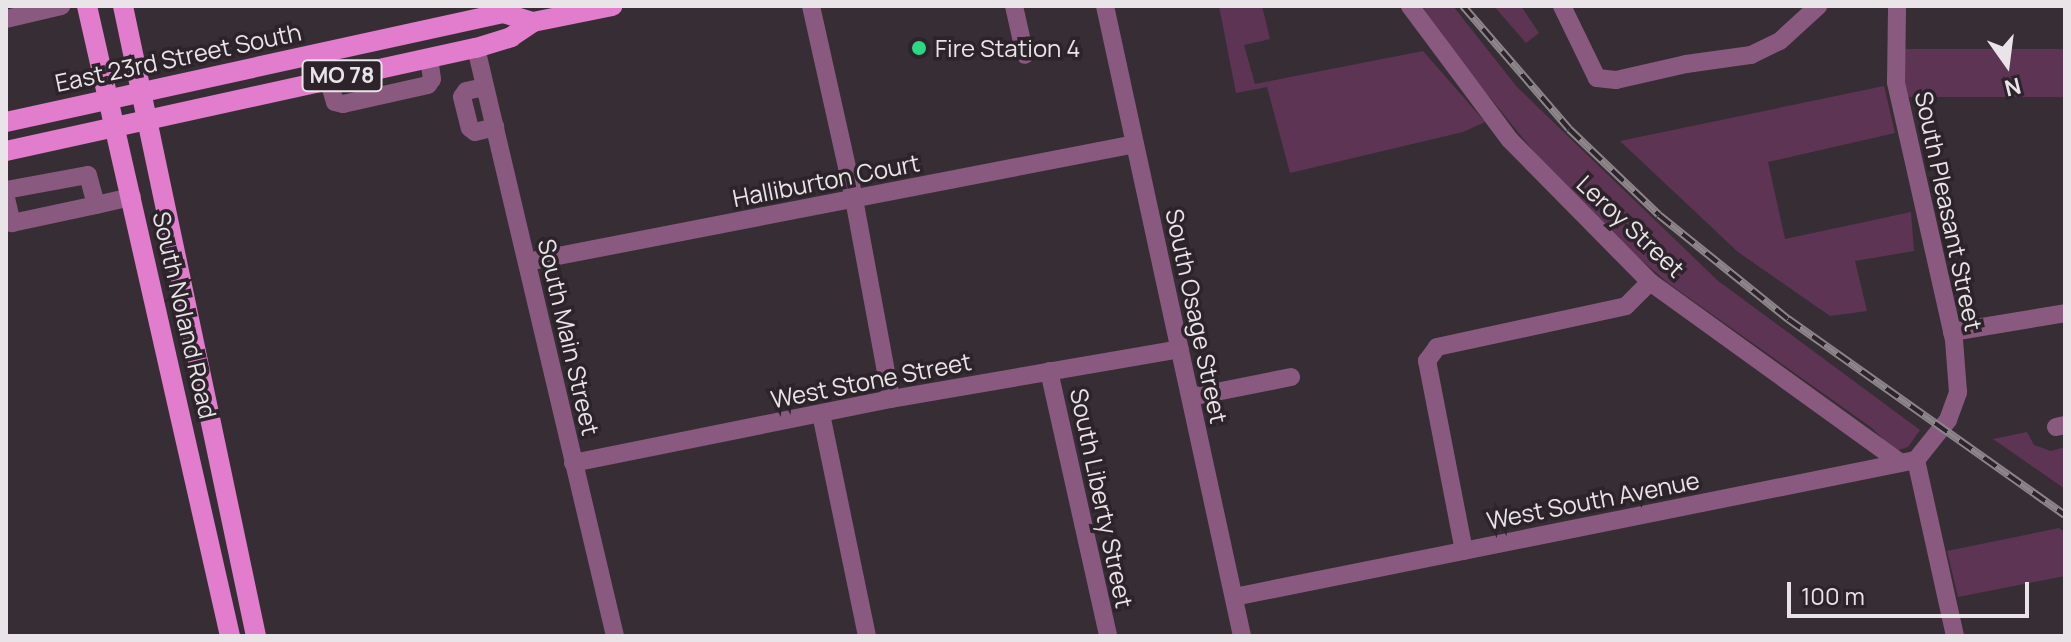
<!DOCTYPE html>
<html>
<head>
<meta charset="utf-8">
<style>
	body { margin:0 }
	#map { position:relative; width:2071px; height:642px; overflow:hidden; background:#362e34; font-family:Manrope,sans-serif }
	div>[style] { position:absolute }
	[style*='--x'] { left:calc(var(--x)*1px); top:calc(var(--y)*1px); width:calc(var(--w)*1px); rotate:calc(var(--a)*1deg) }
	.green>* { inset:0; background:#5e3454; transform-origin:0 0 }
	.minor>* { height:18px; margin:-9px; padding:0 9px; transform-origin:9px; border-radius:9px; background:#8a597f }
	.major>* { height:20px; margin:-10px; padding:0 10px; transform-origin:10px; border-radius:10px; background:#e27ccc }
	.rail>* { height:8px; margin-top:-4px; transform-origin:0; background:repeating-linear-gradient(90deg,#2c242a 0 15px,#8c858a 0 30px); box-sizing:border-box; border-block:2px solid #8c858a }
	.dots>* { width:22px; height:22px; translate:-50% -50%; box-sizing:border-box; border:4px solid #2c242a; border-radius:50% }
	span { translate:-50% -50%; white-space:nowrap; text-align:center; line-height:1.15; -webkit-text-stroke:7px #2c242a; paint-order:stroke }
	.shield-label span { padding:2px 6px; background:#2c242a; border:2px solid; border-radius:6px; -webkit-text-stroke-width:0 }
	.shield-label { font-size:22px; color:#e9e4e8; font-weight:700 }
	.poi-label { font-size:24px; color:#e9e4e8 }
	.left { translate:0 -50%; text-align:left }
	.street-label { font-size:24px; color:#e9e4e8 }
	.frame { position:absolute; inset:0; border:8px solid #e9e4e8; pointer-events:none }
	.north { position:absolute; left:1967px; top:24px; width:80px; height:80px; -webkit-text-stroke:6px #2c242a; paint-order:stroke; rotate:166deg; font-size:22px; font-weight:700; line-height:32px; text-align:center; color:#e9e4e8 }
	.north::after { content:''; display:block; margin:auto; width:28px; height:36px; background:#e9e4e8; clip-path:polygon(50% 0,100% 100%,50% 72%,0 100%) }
	.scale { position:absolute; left:1787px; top:582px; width:242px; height:36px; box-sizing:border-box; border:4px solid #e9e4e8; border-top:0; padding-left:10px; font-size:24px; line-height:28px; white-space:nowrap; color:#e9e4e8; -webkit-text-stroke:6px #2c242a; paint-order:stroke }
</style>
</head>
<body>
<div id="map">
	<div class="green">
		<i style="clip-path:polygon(1219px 6px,1262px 6px,1270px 39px,1244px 45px,1255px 84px,1423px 51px,1485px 122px,1463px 132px,1290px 173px,1267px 87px,1236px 93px)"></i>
		<i style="clip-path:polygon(1422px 6px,1453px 6px,1517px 87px,1717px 280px,1920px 430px,1908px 447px,1895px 451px,1872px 428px,1668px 283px,1609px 232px,1539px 158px,1462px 63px)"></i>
		<i style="clip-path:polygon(1494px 6px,1521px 6px,1539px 33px,1526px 43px)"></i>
		<i style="left:2065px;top:49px;width:48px;height:162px;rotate:90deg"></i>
		<i style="clip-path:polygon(1884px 86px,1895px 133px,1768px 162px,1785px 239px,1911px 212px,1914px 251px,1855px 261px,1867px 311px,1830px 316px,1738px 252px,1620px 141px)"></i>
		<i style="clip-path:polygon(2027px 432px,2034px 445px,2051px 451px,2065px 447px,2065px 489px,1993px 439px)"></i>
		<i style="clip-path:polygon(2059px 528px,2065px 532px,2065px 576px,1958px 597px,1947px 551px)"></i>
	</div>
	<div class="minor">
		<i style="--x:811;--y:6;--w:198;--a:77.4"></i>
		<i style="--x:854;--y:199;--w:203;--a:79.5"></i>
		<i style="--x:1014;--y:6;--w:50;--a:77.3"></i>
		<i style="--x:1105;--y:6;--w:645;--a:77.73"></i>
		<i style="--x:1410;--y:6;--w:167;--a:53.3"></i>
		<i style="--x:1510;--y:140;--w:199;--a:45.4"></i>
		<i style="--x:1650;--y:282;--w:309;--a:35.8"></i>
		<i style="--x:1562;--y:6;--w:80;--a:64.1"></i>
		<i style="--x:1597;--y:78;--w:19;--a:6"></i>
		<i style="--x:1616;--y:80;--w:72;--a:-12.9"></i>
		<i style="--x:1686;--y:64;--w:66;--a:-7.9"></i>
		<i style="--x:1751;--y:55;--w:32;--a:-26"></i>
		<i style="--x:1780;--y:41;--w:52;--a:-42.6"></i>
		<i style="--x:6;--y:19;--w:57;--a:-13.3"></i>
		<i style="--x:476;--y:48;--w:604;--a:76.7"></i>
		<i style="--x:328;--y:78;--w:25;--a:74"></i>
		<i style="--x:335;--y:102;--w:8;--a:14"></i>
		<i style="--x:343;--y:104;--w:87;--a:-12.6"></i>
		<i style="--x:428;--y:85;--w:7;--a:-56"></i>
		<i style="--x:432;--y:79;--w:21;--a:-98"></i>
		<i style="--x:484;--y:87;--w:18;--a:167"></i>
		<i style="--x:466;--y:91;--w:7;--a:124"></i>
		<i style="--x:462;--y:97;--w:32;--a:76"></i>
		<i style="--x:470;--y:128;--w:6;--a:39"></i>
		<i style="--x:475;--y:132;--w:21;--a:-14"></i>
		<i style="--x:6;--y:190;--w:83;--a:-10.4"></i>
		<i style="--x:88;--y:175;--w:31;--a:75"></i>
		<i style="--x:96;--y:205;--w:37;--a:-13"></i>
		<i style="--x:6;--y:198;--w:26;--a:77"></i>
		<i style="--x:12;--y:223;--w:86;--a:-12.1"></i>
		<i style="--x:527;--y:262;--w:619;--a:-10.98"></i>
		<i style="--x:1952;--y:332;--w:115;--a:-9.5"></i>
		<i style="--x:1049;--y:371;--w:271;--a:77.4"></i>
		<i style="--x:1191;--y:397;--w:102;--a:-11.3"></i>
		<i style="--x:821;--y:414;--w:227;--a:78.3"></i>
		<i style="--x:2056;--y:427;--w:9;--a:-13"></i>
		<i style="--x:1916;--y:460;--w:180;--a:77.5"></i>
		<i style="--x:573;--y:463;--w:324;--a:-11.4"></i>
		<i style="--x:891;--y:399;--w:293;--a:-9.8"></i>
		<i style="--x:1464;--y:551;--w:194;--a:-101"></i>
		<i style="--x:1427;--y:361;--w:17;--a:-54"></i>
		<i style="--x:1437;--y:347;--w:193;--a:-12.2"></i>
		<i style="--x:1626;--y:306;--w:34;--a:-45"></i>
		<i style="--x:1234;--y:597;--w:696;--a:-11.36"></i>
		<i style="--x:1916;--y:460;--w:51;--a:-51.3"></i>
		<i style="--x:1948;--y:420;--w:30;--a:-70"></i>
		<i style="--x:1958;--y:392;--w:52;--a:-94.4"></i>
		<i style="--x:1954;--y:340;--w:264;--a:-102.7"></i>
		<i style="--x:1896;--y:82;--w:76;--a:-89.2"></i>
	</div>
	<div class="major">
		<i style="--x:87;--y:6;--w:646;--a:77.21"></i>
		<i style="--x:123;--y:6;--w:644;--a:78.08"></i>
		<i style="--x:6;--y:122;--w:509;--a:-12.37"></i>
		<i style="--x:503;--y:13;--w:31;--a:17"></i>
		<i style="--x:6;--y:151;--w:481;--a:-12.4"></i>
		<i style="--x:476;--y:48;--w:37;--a:-17"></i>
		<i style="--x:511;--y:37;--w:27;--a:-34"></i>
		<i style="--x:533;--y:22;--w:81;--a:-11.4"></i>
	</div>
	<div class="rail">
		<i style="--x:1463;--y:6;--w:162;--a:49.2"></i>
		<i style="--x:1569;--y:129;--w:124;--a:43.7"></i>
		<i style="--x:1659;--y:215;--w:166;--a:38.9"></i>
		<i style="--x:1788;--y:319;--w:339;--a:35.3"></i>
	</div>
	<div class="dots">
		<i style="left:919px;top:48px;background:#2bd884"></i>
	</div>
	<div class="shield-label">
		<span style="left:342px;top:76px">MO 78</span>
	</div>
	<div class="poi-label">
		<span class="left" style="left:935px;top:48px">Fire Station 4</span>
	</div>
	<div class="street-label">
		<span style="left:178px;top:57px;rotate:-12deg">East 23rd Street South</span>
		<span style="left:826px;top:180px;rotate:-11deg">Halliburton Court</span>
		<span style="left:1949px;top:211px;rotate:78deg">South Pleasant Street</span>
		<span style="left:1631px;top:226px;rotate:43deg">Leroy Street</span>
		<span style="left:185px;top:315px;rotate:77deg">South Noland Road</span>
		<span style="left:1197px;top:316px;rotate:78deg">South Osage Street</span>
		<span style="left:569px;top:337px;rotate:77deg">South Main Street</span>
		<span style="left:871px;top:380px;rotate:-11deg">West Stone Street</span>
		<span style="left:1102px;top:498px;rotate:78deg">South Liberty Street</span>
		<span style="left:1593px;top:500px;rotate:-11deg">West South Avenue</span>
	</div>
	<div class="frame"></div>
	<div class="north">N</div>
	<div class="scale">100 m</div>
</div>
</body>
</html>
